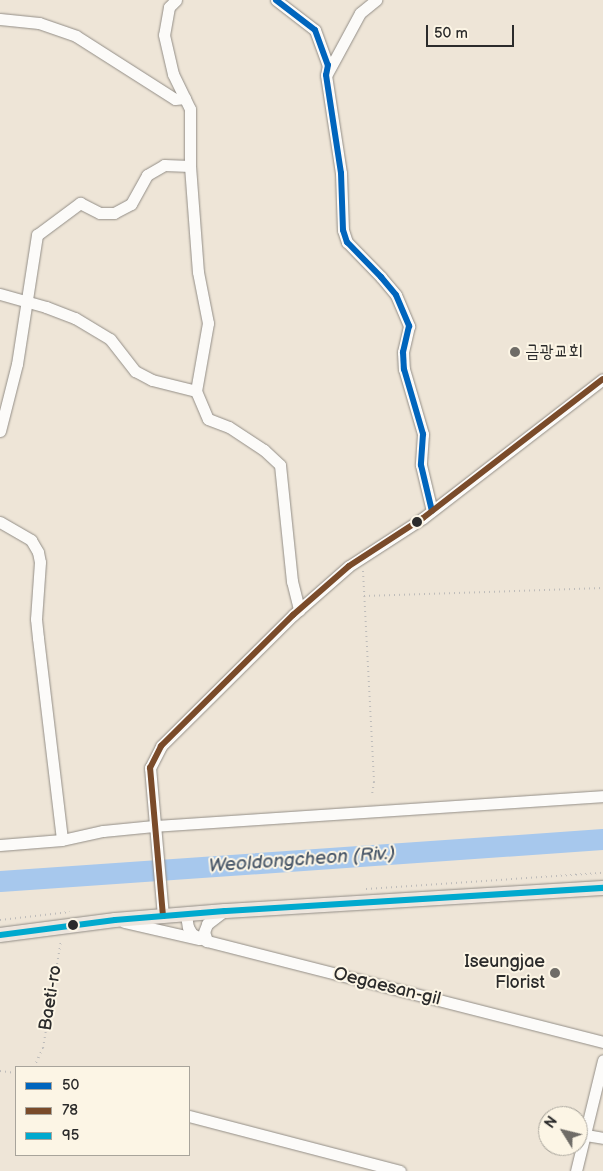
<!DOCTYPE html>
<html>
<head>
<meta charset="utf-8">
<style>
	body { margin:0 }
	#map { position:relative; width:603px; height:1171px; overflow:hidden; background:#eee5d7; font-family:"Balsamiq Sans","Poor Story",sans-serif }
	div>[style] { position:absolute }
	[style*='--x'] { left:calc(var(--x)*1px); top:calc(var(--y)*1px); width:calc(var(--w)*1px); rotate:calc(var(--a)*1deg) }
	.river>* { height:21px; margin:-10.5px; padding:0 10.5px; transform-origin:10.5px; border-radius:10.5px; background:#a7c8ed }
	.path>* { height:2px; margin-top:-1px; transform-origin:0; background:repeating-linear-gradient(90deg,#bebcba 0 1px,transparent 0 5px) }
	.roads { filter:drop-shadow(0 0 1px #938e87) drop-shadow(0 0 1px #938e87) }
	.minor>* { height:11px; margin:-5.5px; padding:0 5.5px; transform-origin:5.5px; border-radius:5.5px; background:#fcfbf9 }
	.major>* { height:14px; margin:-7px; padding:0 7px; transform-origin:7px; border-radius:7px; background:#ede5dd }
	.bus-1>* { height:6px; margin:-3px; padding:0 3px; transform-origin:3px; border-radius:3px; background:#0065bd }
	.bus-2>* { height:6px; margin:-3px; padding:0 3px; transform-origin:3px; border-radius:3px; background:#7a4b2a }
	.bus-3>* { height:6px; margin:-3px; padding:0 3px; transform-origin:3px; border-radius:3px; background:#00a9ce }
	.dots>* { width:14px; height:14px; translate:-50% -50%; box-sizing:border-box; border:2px solid #fcf5e5; border-radius:50% }
	span { translate:-50% -50%; white-space:nowrap; text-align:center; line-height:1.15; -webkit-text-stroke:4px #fcf5e5; paint-order:stroke }
	.poi-label { font-size:18px; color:#2b2b2b }
	.left { translate:0 -50%; text-align:left }
	.right { translate:-100% -50%; text-align:right }
	.street-label { font-size:18px; color:#2b2b2b }
	.water-label { font-size:19px; color:#475668; font-style:italic }
	.legend { position:absolute; left:15px; top:1066px; width:175px; height:90px; box-sizing:border-box; background:#fcf5e5; border:1px solid #a8a49b; margin:0; padding:6px 9px; list-style:none; font-size:15px; color:#2b2b2b }
	.legend li { display:flex; align-items:center; gap:10px; height:25px }
	.legend b { width:25px; border:1px solid #a8a49b }
	.north { position:absolute; left:538px; top:1106px; width:50px; height:50px; box-sizing:border-box; background:#fcf5e5; border:1px solid #a8a49b; border-radius:50%; rotate:306deg; font-size:14px; font-weight:700; line-height:20px; text-align:center; color:#2b2b2b }
	.north::after { content:''; display:block; margin:auto; width:18px; height:22px; background:#6f6c67; clip-path:polygon(50% 0,100% 100%,50% 72%,0 100%) }
	.scale { position:absolute; left:426px; top:25px; width:88px; height:22px; box-sizing:border-box; border:2px solid #2b2b2b; border-top:0; padding-left:6px; font-size:15px; line-height:18px; white-space:nowrap; color:#2b2b2b; -webkit-text-stroke:4px #fcf5e5; paint-order:stroke }
</style>
</head>
<body>
<div id="map">
	<div class="river">
		<i style="--x:0;--y:881;--w:604;--a:-3.98"></i>
	</div>
	<div class="path">
		<i style="--x:363;--y:571;--w:211;--a:87"></i>
		<i style="--x:374;--y:782;--w:13;--a:99"></i>
		<i style="--x:364;--y:596;--w:239;--a:-1.9"></i>
		<i style="--x:366;--y:889;--w:238;--a:-3.9"></i>
		<i style="--x:0;--y:920;--w:70;--a:-6.5"></i>
		<i style="--x:34;--y:1067;--w:21;--a:-65"></i>
		<i style="--x:43;--y:1048;--w:109;--a:-80.5"></i>
		<i style="--x:0;--y:1071;--w:16;--a:7"></i>
	</div>
	<div class="roads">
		<div class="minor">
			<i style="--x:176;--y:0;--w:10;--a:135"></i>
			<i style="--x:169;--y:7;--w:28;--a:100"></i>
			<i style="--x:164;--y:35;--w:40;--a:77"></i>
			<i style="--x:173;--y:74;--w:39;--a:64"></i>
			<i style="--x:190;--y:109;--w:57;--a:90"></i>
			<i style="--x:190;--y:166;--w:106;--a:85.7"></i>
			<i style="--x:198;--y:272;--w:52;--a:78.9"></i>
			<i style="--x:208;--y:323;--w:69;--a:100"></i>
			<i style="--x:196;--y:391;--w:30;--a:67"></i>
			<i style="--x:208;--y:419;--w:22;--a:21"></i>
			<i style="--x:229;--y:427;--w:42;--a:33.3"></i>
			<i style="--x:264;--y:450;--w:22;--a:43"></i>
			<i style="--x:280;--y:465;--w:117;--a:84.1"></i>
			<i style="--x:292;--y:581;--w:30;--a:76"></i>
			<i style="--x:276;--y:0;--w:49;--a:37.6"></i>
			<i style="--x:315;--y:30;--w:37;--a:70"></i>
			<i style="--x:328;--y:65;--w:10;--a:101"></i>
			<i style="--x:326;--y:75;--w:99;--a:81.3"></i>
			<i style="--x:341;--y:173;--w:57;--a:88"></i>
			<i style="--x:343;--y:230;--w:13;--a:72"></i>
			<i style="--x:347;--y:242;--w:49;--a:45.8"></i>
			<i style="--x:381;--y:277;--w:23;--a:50"></i>
			<i style="--x:396;--y:295;--w:34;--a:67"></i>
			<i style="--x:409;--y:326;--w:27;--a:103"></i>
			<i style="--x:403;--y:352;--w:17;--a:87"></i>
			<i style="--x:404;--y:369;--w:68;--a:73.7"></i>
			<i style="--x:423;--y:434;--w:31;--a:94"></i>
			<i style="--x:421;--y:465;--w:47;--a:76.6"></i>
			<i style="--x:0;--y:19;--w:39;--a:6"></i>
			<i style="--x:39;--y:23;--w:39;--a:19"></i>
			<i style="--x:76;--y:36;--w:117;--a:32.5"></i>
			<i style="--x:175;--y:99;--w:10;--a:-6"></i>
			<i style="--x:327;--y:74;--w:69;--a:-61.6"></i>
			<i style="--x:360;--y:13;--w:21;--a:-39"></i>
			<i style="--x:0;--y:294;--w:48;--a:15.8"></i>
			<i style="--x:46;--y:307;--w:31;--a:21"></i>
			<i style="--x:75;--y:318;--w:41;--a:31"></i>
			<i style="--x:110;--y:339;--w:41;--a:52"></i>
			<i style="--x:135;--y:371;--w:19;--a:28"></i>
			<i style="--x:152;--y:380;--w:45;--a:14"></i>
			<i style="--x:0;--y:431;--w:69;--a:-75.8"></i>
			<i style="--x:17;--y:364;--w:131;--a:-81.2"></i>
			<i style="--x:37;--y:235;--w:54;--a:-36.7"></i>
			<i style="--x:80;--y:203;--w:22;--a:27"></i>
			<i style="--x:100;--y:213;--w:14;--a:0"></i>
			<i style="--x:114;--y:213;--w:19;--a:-28"></i>
			<i style="--x:131;--y:204;--w:33;--a:-61"></i>
			<i style="--x:147;--y:175;--w:20;--a:-30"></i>
			<i style="--x:164;--y:165;--w:26;--a:2"></i>
			<i style="--x:0;--y:522;--w:36;--a:30"></i>
			<i style="--x:31;--y:540;--w:14;--a:60"></i>
			<i style="--x:38;--y:552;--w:10;--a:79"></i>
			<i style="--x:40;--y:562;--w:57;--a:94"></i>
			<i style="--x:36;--y:619;--w:19;--a:84"></i>
			<i style="--x:38;--y:638;--w:203;--a:83.2"></i>
			<i style="--x:0;--y:845;--w:62;--a:-4.6"></i>
			<i style="--x:62;--y:840;--w:42;--a:-12.4"></i>
			<i style="--x:103;--y:831;--w:51;--a:-5.6"></i>
			<i style="--x:154;--y:826;--w:450;--a:-3.8"></i>
			<i style="--x:186;--y:915;--w:12;--a:81"></i>
			<i style="--x:188;--y:927;--w:8;--a:60"></i>
			<i style="--x:192;--y:934;--w:17;--a:25"></i>
			<i style="--x:207;--y:941;--w:409;--a:14.3"></i>
			<i style="--x:163;--y:916;--w:149;--a:-95"></i>
			<i style="--x:150;--y:768;--w:25;--a:-63"></i>
			<i style="--x:161;--y:746;--w:186;--a:-44.8"></i>
			<i style="--x:293;--y:615;--w:74;--a:-41.2"></i>
			<i style="--x:349;--y:566;--w:88;--a:-33"></i>
			<i style="--x:423;--y:518;--w:227;--a:-37.7"></i>
			<i style="--x:124;--y:922;--w:77;--a:12.8"></i>
			<i style="--x:207;--y:941;--w:9;--a:-108"></i>
			<i style="--x:204;--y:932;--w:9;--a:-69"></i>
			<i style="--x:207;--y:924;--w:20;--a:-37"></i>
			<i style="--x:189;--y:1116;--w:218;--a:14.6"></i>
			<i style="--x:586;--y:1135;--w:17;--a:10"></i>
			<i style="--x:576;--y:1171;--w:114;--a:-76.3"></i>
		</div>
		<div class="major">
			<i style="--x:0;--y:935;--w:116;--a:-7.4"></i>
			<i style="--x:115;--y:920;--w:110;--a:-4.7"></i>
			<i style="--x:225;--y:911;--w:379;--a:-3.5"></i>
		</div>
	</div>
	<div class="bus-1">
		<i style="--x:276;--y:0;--w:49;--a:37.6"></i>
		<i style="--x:315;--y:30;--w:37;--a:70"></i>
		<i style="--x:328;--y:65;--w:10;--a:101"></i>
		<i style="--x:326;--y:75;--w:99;--a:81.3"></i>
		<i style="--x:341;--y:173;--w:57;--a:88"></i>
		<i style="--x:343;--y:230;--w:13;--a:72"></i>
		<i style="--x:347;--y:242;--w:49;--a:45.8"></i>
		<i style="--x:381;--y:277;--w:23;--a:50"></i>
		<i style="--x:396;--y:295;--w:34;--a:67"></i>
		<i style="--x:409;--y:326;--w:27;--a:103"></i>
		<i style="--x:403;--y:352;--w:17;--a:87"></i>
		<i style="--x:404;--y:369;--w:68;--a:73.7"></i>
		<i style="--x:423;--y:434;--w:31;--a:94"></i>
		<i style="--x:421;--y:465;--w:47;--a:76.6"></i>
	</div>
	<div class="bus-2">
		<i style="--x:163;--y:916;--w:149;--a:-95"></i>
		<i style="--x:150;--y:768;--w:25;--a:-63"></i>
		<i style="--x:161;--y:746;--w:186;--a:-44.8"></i>
		<i style="--x:293;--y:615;--w:74;--a:-41.2"></i>
		<i style="--x:349;--y:566;--w:88;--a:-33"></i>
		<i style="--x:423;--y:518;--w:227;--a:-37.7"></i>
	</div>
	<div class="bus-3">
		<i style="--x:0;--y:935;--w:116;--a:-7.4"></i>
		<i style="--x:115;--y:920;--w:110;--a:-4.7"></i>
		<i style="--x:225;--y:911;--w:379;--a:-3.5"></i>
	</div>
	<div class="dots">
		<i style="left:515px;top:352px;background:#6f6c67"></i>
		<i style="left:417px;top:522px;background:#2b2b2b"></i>
		<i style="left:73px;top:925px;background:#2b2b2b"></i>
		<i style="left:555px;top:973px;background:#6f6c67"></i>
	</div>
	<div class="poi-label">
		<span class="left" style="left:525px;top:352px">금광교회</span>
		<span class="right" style="left:545px;top:973px">Iseungjae<br>Florist</span>
	</div>
	<div class="street-label">
		<span style="left:387px;top:987px;rotate:14deg">Oegaesan-gil</span>
		<span style="left:51px;top:998px;rotate:-81deg">Baeti-ro</span>
	</div>
	<div class="water-label">
		<span style="left:302px;top:860px;rotate:-4deg">Weoldongcheon (Riv.)</span>
	</div>
	<ul class="legend">
	<li><b style="height:6px;background:#0065bd"></b>50</li>
	<li><b style="height:6px;background:#7a4b2a"></b>78</li>
	<li><b style="height:6px;background:#00a9ce"></b>95</li>
	</ul>
	<div class="north">N</div>
	<div class="scale">50 m</div>
</div>
</body>
</html>
